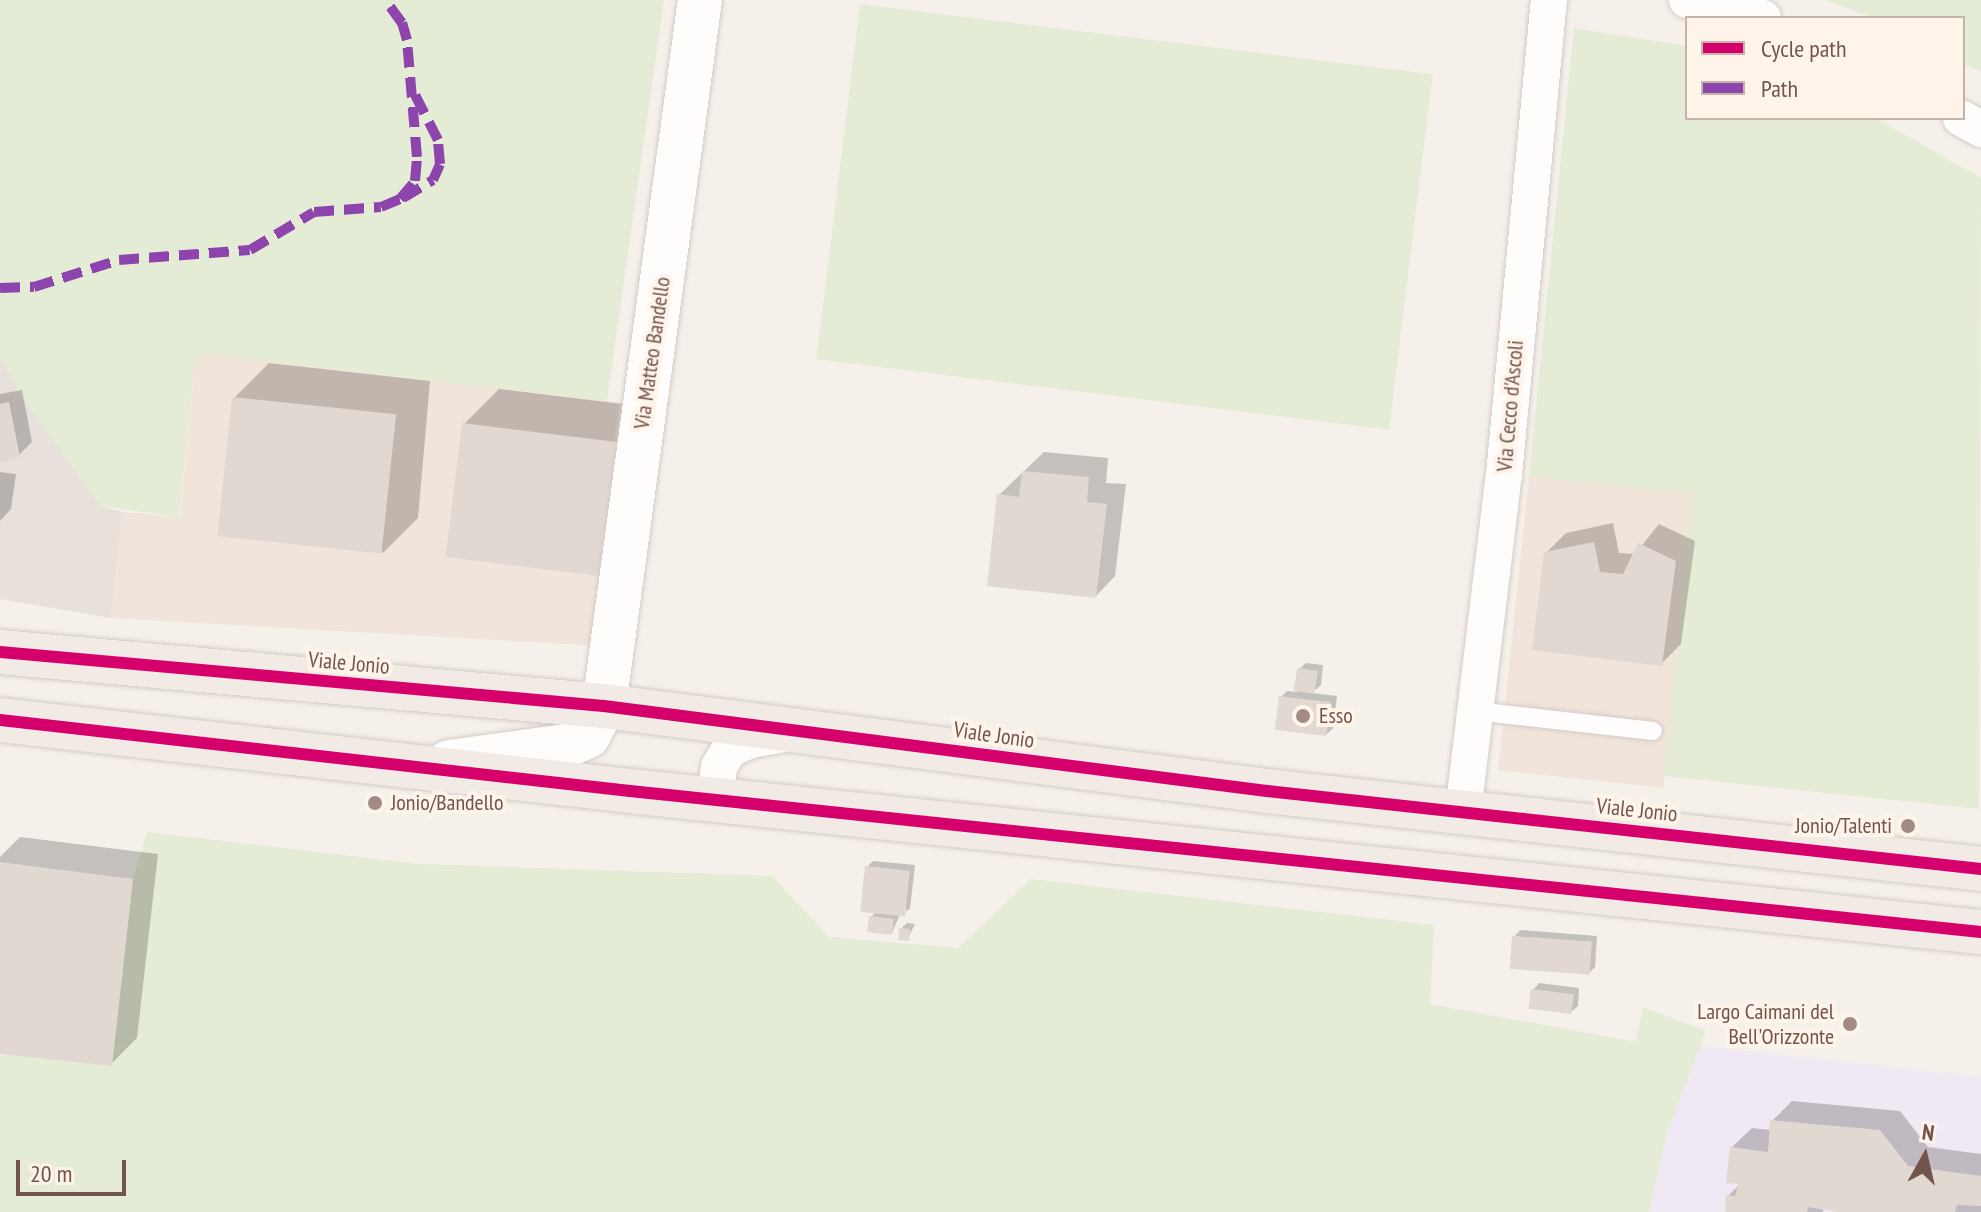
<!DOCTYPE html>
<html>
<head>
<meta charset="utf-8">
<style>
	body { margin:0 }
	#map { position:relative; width:1981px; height:1212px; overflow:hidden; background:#f6f0ea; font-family:"PT Sans Narrow",sans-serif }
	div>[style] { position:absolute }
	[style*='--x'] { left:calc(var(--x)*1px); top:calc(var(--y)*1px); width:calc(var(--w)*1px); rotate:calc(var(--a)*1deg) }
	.residential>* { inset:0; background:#f1e4da; transform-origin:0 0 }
	.industrial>* { inset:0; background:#e8e0db }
	.education>* { inset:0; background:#f0e8f2 }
	.green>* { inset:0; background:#e5ecd5; transform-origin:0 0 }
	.shadow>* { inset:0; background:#0003 }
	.building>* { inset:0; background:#e2d8d2; transform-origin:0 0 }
	.roads { filter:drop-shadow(0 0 2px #d4cbc7) drop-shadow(0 0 2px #d4cbc7) }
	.lane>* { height:18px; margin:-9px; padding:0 9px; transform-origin:9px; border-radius:9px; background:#fefdfc }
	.street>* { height:36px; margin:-18px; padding:0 18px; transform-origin:18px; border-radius:18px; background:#fefdfc }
	.secondary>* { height:44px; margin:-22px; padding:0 22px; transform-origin:22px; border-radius:22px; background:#fefdfc }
	.primary>* { height:44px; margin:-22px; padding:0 22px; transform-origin:22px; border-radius:22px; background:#f2ebe5 }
	.quiet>* { height:10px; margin-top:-5px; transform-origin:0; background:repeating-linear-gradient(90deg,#8e44ad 0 20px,transparent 0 30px) }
	.cycleway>* { height:12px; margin:-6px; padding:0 6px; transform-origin:6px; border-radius:6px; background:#d6006c }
	.dots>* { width:22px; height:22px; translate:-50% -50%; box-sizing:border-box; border:4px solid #fef4ea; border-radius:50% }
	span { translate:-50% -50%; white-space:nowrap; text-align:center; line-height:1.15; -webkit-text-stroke:8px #fef4ea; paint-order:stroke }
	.street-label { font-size:22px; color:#73544b }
	.poi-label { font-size:22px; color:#73544b }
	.left { translate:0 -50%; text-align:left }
	.right { translate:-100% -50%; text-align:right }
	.legend { position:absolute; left:1685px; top:16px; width:280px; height:104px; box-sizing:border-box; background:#fef4ea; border:2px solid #c6b4aa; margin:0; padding:10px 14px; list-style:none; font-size:24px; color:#73544b }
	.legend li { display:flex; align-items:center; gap:16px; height:40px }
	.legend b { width:40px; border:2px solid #c6b4aa }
	.north { position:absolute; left:1885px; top:1116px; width:80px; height:80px; -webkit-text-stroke:6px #fef4ea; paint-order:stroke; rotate:8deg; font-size:22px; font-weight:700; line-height:32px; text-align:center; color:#73544b }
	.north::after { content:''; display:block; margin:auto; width:28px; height:36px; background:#73544b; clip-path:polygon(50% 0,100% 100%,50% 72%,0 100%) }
	.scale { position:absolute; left:16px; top:1160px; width:110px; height:36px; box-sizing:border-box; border:4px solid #73544b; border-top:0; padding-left:10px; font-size:24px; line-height:28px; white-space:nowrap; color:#73544b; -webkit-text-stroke:6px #fef4ea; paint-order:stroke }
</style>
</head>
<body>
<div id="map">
	<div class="residential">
		<i style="clip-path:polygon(196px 353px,634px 404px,601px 646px,111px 618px,122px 512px,180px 517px)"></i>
		<i style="left:1529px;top:476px;width:166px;height:296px;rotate:6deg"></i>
	</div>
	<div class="industrial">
		<i style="clip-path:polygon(0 356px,22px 397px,101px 506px,122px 512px,111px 618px,0 599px)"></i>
	</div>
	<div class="education">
		<i style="clip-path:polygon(1700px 1046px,1981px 1077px,1981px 1212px,1649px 1212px,1667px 1133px)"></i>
	</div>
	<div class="green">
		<i style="clip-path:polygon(0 0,664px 0,607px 401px,196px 353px,179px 517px,101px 506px,22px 397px,0 356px)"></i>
		<i style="clip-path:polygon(1825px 0,1981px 0,1981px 72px,1963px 63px,1963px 18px,1873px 18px)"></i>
		<i style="left:860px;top:4px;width:577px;height:358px;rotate:7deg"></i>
		<i style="clip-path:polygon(1574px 28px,1687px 46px,1687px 118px,1876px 118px,1981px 178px,1979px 809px,1664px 776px,1694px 494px,1529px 476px)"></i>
		<i style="clip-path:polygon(147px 832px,419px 864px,772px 876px,829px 937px,958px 948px,1031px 879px,1434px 925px,1430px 1004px,1636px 1042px,1643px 1007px,1706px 1031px,1667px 1133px,1649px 1212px,0 1212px,0 1054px,112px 1065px,133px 879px)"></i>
	</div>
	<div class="shadow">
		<i style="clip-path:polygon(269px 363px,430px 381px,418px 518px,383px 553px,234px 398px)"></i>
		<i style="clip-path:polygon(499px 389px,655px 408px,608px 571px,464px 424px)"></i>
		<i style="clip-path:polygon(22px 390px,32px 442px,19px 455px,0 461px,0 394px)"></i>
		<i style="clip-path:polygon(1044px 452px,1108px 458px,1106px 483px,1126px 484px,1115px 576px,1096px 596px,999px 495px)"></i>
		<i style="clip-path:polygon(0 472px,16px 474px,11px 509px,0 521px)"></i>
		<i style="clip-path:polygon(1613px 523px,1619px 553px,1635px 554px,1659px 524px,1695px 541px,1681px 644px,1661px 664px,1546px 553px,1566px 533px)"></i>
		<i style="clip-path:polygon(1306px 663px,1323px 665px,1321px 685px,1312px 693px,1337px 696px,1333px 728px,1327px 734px,1281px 697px,1287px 691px,1297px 692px,1299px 669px)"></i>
		<i style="clip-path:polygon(20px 837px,158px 854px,137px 1038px,111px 1064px,0 1052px,0 857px)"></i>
		<i style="clip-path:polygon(873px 861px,915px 865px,910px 909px,900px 914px,892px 933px,871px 917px,876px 912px,867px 867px)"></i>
		<i style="clip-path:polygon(907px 923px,915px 924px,908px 938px,901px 929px)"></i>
		<i style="clip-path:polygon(1520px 930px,1597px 936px,1595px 967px,1589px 973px,1514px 937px)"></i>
		<i style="clip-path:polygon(1539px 983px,1579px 988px,1578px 1006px,1571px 1012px,1533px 990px)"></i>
		<i style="clip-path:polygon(1792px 1101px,1900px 1111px,1928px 1147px,1981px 1154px,1981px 1212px,1840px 1212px,1824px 1207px,1823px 1212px,1727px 1212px,1728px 1196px,1742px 1182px,1732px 1147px,1752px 1128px,1771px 1130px,1772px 1121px)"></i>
	</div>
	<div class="building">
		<i style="left:232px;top:397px;width:165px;height:140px;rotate:6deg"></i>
		<i style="clip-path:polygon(9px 402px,20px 457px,0 463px,0 404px)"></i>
		<i style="left:462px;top:423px;width:160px;height:135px;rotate:7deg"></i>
		<i style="clip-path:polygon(1022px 471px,1089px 477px,1087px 502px,1107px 504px,1096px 598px,987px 586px,997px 494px,1019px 497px)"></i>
		<i style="clip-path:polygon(1594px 542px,1600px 572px,1623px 574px,1638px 543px,1676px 561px,1662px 666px,1532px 650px,1544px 552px)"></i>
		<i style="left:1297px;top:668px;width:21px;height:23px;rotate:8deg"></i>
		<i style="left:1279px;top:696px;width:52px;height:34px;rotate:7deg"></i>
		<i style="clip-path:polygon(0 862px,133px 879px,112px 1066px,0 1054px)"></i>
		<i style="left:865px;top:866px;width:45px;height:46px;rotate:6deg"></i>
		<i style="left:869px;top:916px;width:25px;height:16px;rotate:7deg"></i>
		<i style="left:899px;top:928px;width:11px;height:12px;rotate:5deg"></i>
		<i style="left:1512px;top:936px;width:80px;height:33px;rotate:4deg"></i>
		<i style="left:1531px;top:989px;width:43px;height:20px;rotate:7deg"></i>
		<i style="clip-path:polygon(1770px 1120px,1880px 1130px,1908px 1166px,1981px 1176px,1981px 1206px,1957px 1205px,1955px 1212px,1838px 1212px,1808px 1207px,1807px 1212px,1725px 1212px,1726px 1195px,1735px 1196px,1738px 1184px,1726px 1183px,1730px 1147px,1768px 1152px)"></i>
	</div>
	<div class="roads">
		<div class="lane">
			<i style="--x:1475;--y:711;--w:179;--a:6.4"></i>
		</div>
		<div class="street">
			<i style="--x:1687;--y:0;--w:78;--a:13.3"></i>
			<i style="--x:1961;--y:118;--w:23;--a:29"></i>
			<i style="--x:716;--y:799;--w:32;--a:-85"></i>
			<i style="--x:719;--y:767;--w:20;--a:-60"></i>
			<i style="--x:729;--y:750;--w:23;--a:-25"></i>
			<i style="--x:750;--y:740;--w:36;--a:-10"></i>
			<i style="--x:1463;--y:812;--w:339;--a:-83.1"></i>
			<i style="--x:1504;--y:475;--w:477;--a:-84.6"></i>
		</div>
		<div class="secondary">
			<i style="--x:449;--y:762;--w:118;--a:-7.8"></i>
			<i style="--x:566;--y:746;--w:24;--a:-24"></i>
			<i style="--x:588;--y:736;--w:34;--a:-62"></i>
			<i style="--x:604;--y:706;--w:712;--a:-82.26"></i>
		</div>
		<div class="primary">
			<i style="--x:0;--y:652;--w:606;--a:5.11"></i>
			<i style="--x:604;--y:706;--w:668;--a:7.31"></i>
			<i style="--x:1267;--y:791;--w:718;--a:6.23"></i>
			<i style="--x:0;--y:720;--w:634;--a:6.43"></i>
			<i style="--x:630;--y:791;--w:1358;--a:5.96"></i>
		</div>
	</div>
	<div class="quiet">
		<i style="--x:403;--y:198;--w:35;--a:-31"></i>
		<i style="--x:433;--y:180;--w:17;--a:-66"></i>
		<i style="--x:440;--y:164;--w:24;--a:-95"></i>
		<i style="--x:438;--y:140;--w:55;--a:-117"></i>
		<i style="--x:0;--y:288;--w:34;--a:-2"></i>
		<i style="--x:34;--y:287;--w:89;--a:-17.6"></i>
		<i style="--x:119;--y:260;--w:131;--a:-4.4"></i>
		<i style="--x:250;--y:250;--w:74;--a:-30.7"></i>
		<i style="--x:314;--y:212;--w:67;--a:-4.3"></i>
		<i style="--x:381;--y:207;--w:21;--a:-23"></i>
		<i style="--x:400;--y:199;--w:23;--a:-50"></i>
		<i style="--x:415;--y:181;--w:24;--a:-85"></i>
		<i style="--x:417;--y:157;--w:117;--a:-94.9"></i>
		<i style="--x:407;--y:40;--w:18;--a:-106"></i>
		<i style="--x:402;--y:23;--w:29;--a:-126"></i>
	</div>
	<div class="cycleway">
		<i style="--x:0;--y:652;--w:606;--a:5.11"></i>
		<i style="--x:604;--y:706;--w:668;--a:7.31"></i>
		<i style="--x:1267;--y:791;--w:718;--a:6.23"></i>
		<i style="--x:0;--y:720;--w:634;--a:6.43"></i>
		<i style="--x:630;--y:791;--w:1358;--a:5.96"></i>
	</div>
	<div class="dots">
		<i style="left:1303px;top:716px;background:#a18b83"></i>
		<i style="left:375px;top:803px;background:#a18b83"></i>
		<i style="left:1908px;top:826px;background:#a18b83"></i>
		<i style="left:1850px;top:1024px;background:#a18b83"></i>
	</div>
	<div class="street-label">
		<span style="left:652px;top:353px;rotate:-82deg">Via Matteo Bandello</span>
		<span style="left:1510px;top:406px;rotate:-85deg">Via Cecco d'Ascoli</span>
		<span style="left:349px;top:663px;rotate:5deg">Viale Jonio</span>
		<span style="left:994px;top:735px;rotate:8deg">Viale Jonio</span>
		<span style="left:1637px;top:810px;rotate:6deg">Viale Jonio</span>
	</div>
	<div class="poi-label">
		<span class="left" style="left:1319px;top:716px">Esso</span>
		<span class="left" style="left:391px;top:803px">Jonio/Bandello</span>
		<span class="right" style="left:1892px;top:826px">Jonio/Talenti</span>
		<span class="right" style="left:1834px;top:1024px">Largo Caimani del<br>Bell'Orizzonte</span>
	</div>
	<ul class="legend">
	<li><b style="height:10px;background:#d6006c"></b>Cycle path</li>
	<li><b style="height:10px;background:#8e44ad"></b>Path</li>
	</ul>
	<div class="north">N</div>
	<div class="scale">20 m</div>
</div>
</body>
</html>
